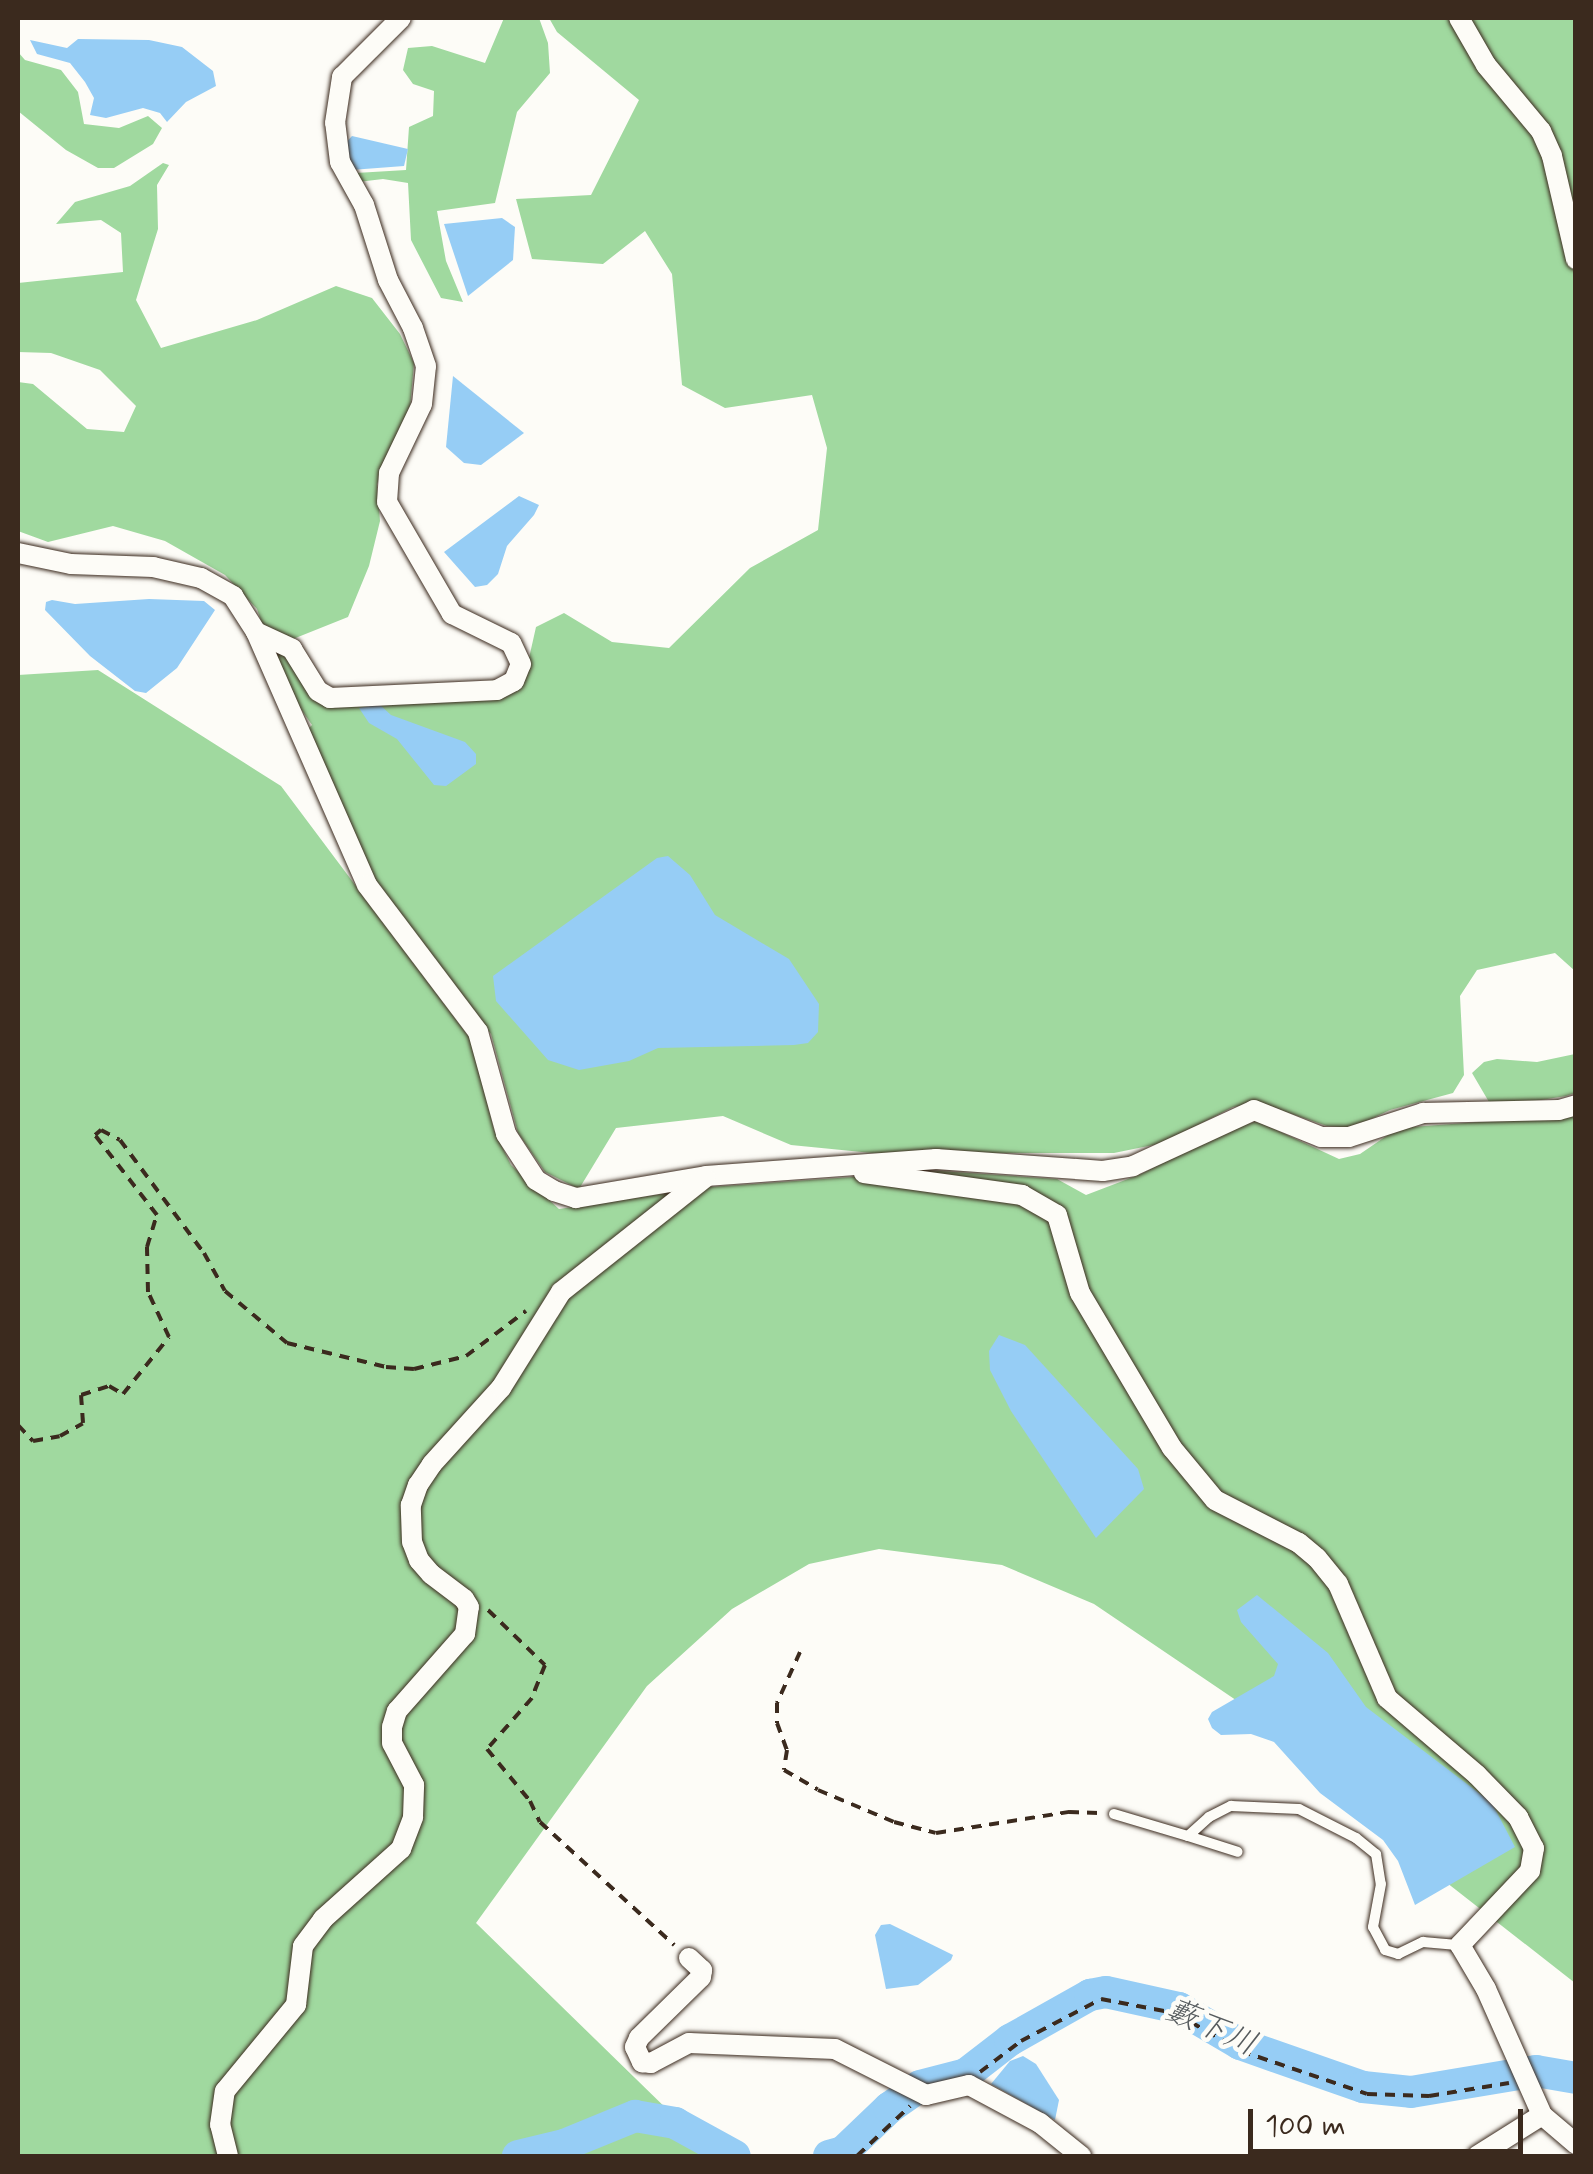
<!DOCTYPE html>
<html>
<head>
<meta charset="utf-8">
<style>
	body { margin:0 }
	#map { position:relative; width:1593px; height:2174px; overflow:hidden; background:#fdfcf7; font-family:Mynerve,"Klee One",sans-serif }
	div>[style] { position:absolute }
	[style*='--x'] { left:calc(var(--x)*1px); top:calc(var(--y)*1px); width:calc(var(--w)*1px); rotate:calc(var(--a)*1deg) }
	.green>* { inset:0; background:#a0d99f }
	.water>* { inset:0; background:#96cdf5 }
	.river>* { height:32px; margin:-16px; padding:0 16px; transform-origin:16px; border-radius:16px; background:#96cdf5 }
	.path>* { height:4px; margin-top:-2px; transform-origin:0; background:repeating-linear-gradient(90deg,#3b2a1e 0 10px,transparent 0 18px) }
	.roads { filter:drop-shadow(0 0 2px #3b2a1e) drop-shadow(0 0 2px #3b2a1e) }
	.lane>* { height:10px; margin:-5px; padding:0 5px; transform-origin:5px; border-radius:5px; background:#fdfcf7 }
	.street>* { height:20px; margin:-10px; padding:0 10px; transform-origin:10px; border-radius:10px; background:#fdfcf7 }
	span { translate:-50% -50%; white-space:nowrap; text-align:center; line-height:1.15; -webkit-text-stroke:9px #fdfcf7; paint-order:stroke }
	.water-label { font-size:32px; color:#565b5e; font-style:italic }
	.frame { position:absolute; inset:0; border:20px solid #3b2a1e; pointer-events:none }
	.scale { position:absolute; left:1248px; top:2109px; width:275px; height:45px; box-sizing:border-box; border:5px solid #3b2a1e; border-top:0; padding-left:12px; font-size:30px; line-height:35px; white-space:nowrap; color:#3b2a1e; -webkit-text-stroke:8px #fdfcf7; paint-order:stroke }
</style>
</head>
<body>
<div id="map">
	<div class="green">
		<i style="clip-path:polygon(504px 18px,539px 18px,548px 43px,550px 73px,517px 112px,495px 203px,437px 211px,446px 261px,463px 302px,441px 298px,411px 240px,408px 183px,383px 179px,358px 182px,356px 173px,406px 170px,409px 127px,433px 116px,434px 91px,413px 84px,403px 70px,408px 48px,432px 46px,485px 63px)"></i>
		<i style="clip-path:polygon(549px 18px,1574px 18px,1575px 971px,1555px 953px,1477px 970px,1460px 996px,1464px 1075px,1453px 1093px,1390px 1110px,1352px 1128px,1327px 1126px,1260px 1103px,1233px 1107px,1163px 1143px,1114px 1153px,872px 1153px,791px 1145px,723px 1116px,616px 1128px,579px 1189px,545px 1172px,518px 1133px,491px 1034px,381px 895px,307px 730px,312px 725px,296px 702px,271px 646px,285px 651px,324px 703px,525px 676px,536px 627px,564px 613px,612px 642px,669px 648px,750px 568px,818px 530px,827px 448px,812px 395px,725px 408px,682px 385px,672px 274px,645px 231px,603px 264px,532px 259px,516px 199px,591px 195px,639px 100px,557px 32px)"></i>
		<i style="clip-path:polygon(18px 52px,25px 60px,61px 70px,78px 92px,84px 124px,119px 128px,148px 116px,162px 128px,153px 144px,114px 168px,98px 168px,66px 150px,18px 111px)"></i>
		<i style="clip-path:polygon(163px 163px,169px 165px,157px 185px,158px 229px,136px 300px,161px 348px,257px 320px,336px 286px,372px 298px,400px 334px,414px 363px,410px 408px,377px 484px,380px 521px,369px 566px,348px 617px,293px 639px,262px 624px,257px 609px,225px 575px,165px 541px,113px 526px,48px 542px,18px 531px,18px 382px,33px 384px,87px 429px,124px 432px,136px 406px,100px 370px,51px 353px,18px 352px,18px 283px,123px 272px,121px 233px,101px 220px,56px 224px,75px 202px,130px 186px)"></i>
		<i style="clip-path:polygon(98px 670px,281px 786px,472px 1041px,494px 1130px,511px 1165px,559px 1209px,709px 1187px,939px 1171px,1057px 1179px,1086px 1195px,1141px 1174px,1220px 1133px,1257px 1121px,1339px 1159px,1360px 1154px,1398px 1128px,1575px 1115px,1575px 1983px,1373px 1825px,1280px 1730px,1094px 1604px,1002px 1565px,879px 1549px,809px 1564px,732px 1609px,647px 1686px,476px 1923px,715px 2156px,18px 2156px,18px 675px)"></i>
		<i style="clip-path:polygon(1575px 1054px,1575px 1093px,1566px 1096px,1523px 1103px,1489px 1102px,1472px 1073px,1484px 1062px,1497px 1059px,1537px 1062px)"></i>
	</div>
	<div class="water">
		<i style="clip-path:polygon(78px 39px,149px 40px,182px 47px,213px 71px,216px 86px,186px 102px,167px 122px,160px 113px,143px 108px,106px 118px,90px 115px,94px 98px,85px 82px,70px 63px,37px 54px,30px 40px,67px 48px)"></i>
		<i style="clip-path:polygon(352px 136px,408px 149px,404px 166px,351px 170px,343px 146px)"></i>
		<i style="clip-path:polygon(502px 218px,515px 227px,513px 260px,468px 296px,444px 224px)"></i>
		<i style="clip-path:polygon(453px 376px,524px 433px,481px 465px,464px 463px,446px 447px)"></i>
		<i style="clip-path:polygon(519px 496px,539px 505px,534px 515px,507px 546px,498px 574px,487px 585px,475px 587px,444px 552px)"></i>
		<i style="clip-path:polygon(149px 599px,204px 601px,215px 610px,177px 668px,146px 693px,135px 691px,90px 656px,45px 610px,46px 602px,52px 600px,75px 604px)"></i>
		<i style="clip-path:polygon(379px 704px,391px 715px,465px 742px,476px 754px,476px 764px,446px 786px,434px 785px,397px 739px,369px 723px,359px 708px)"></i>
		<i style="clip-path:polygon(668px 856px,690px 875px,715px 915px,789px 959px,819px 1004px,818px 1032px,808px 1043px,794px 1045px,658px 1048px,629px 1061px,579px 1070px,548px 1060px,496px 1001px,493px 976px,657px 858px)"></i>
		<i style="clip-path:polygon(999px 1335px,1025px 1345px,1138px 1469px,1144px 1489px,1096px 1538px,1011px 1411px,990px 1370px,989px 1351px)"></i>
		<i style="clip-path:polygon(1257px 1595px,1328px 1653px,1366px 1707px,1492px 1803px,1515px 1847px,1415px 1905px,1398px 1861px,1383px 1840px,1320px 1793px,1274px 1742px,1251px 1734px,1221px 1735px,1212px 1728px,1208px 1719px,1212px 1712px,1274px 1676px,1278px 1664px,1241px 1622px,1237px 1610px)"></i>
		<i style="clip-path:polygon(890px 1924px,953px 1955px,951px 1960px,918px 1985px,886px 1989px,875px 1935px,881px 1925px)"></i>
		<i style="clip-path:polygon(1023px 2056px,1036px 2064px,1059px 2100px,1055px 2120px,991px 2084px,1010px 2061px)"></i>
	</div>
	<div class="river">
		<i style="--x:518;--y:2156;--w:47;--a:-13.4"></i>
		<i style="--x:564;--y:2145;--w:77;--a:-22.2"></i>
		<i style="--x:635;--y:2116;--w:41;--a:9.9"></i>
		<i style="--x:675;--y:2123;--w:68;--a:28.8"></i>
		<i style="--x:829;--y:2156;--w:15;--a:-16"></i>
		<i style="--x:843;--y:2152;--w:64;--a:-43.7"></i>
		<i style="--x:889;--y:2108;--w:38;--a:-35"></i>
		<i style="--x:920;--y:2086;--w:48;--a:-14.6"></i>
		<i style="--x:966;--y:2074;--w:56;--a:-37.7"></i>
		<i style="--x:1010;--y:2040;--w:92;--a:-29.4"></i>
		<i style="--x:1090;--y:1995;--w:16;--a:-11"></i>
		<i style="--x:1106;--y:1992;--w:75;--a:12.4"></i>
		<i style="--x:1179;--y:2008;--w:71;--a:30.5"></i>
		<i style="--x:1240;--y:2044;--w:130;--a:19.3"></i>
		<i style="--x:1363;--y:2087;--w:48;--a:5.9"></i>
		<i style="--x:1411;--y:2092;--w:127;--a:-9.5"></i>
		<i style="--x:1536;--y:2071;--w:41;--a:9.9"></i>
	</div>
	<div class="path">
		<i style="--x:18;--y:1425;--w:22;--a:47"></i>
		<i style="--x:33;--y:1441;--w:27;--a:-10"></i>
		<i style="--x:60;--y:1436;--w:26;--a:-29"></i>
		<i style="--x:83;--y:1423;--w:28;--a:-94"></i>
		<i style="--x:81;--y:1395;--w:29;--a:-18"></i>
		<i style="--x:109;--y:1386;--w:16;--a:30"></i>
		<i style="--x:123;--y:1394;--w:73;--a:-51.1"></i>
		<i style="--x:169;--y:1337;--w:50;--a:-115"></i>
		<i style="--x:148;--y:1292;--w:45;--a:-91.3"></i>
		<i style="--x:147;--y:1247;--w:34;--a:-73"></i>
		<i style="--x:157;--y:1215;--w:101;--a:-127.8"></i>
		<i style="--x:95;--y:1135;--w:8;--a:-40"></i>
		<i style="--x:101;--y:1130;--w:21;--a:28"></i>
		<i style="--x:120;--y:1140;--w:141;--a:53.4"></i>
		<i style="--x:204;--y:1253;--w:43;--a:61.1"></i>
		<i style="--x:225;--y:1291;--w:81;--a:40"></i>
		<i style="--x:287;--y:1343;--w:102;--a:13.6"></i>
		<i style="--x:386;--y:1367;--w:28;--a:4"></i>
		<i style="--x:414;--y:1369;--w:54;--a:-14"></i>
		<i style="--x:466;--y:1356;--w:75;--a:-36.9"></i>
		<i style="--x:488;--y:1610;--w:79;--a:44"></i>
		<i style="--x:545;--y:1665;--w:35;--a:112"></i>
		<i style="--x:532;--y:1698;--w:68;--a:131.4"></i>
		<i style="--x:487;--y:1749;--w:67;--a:50.4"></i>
		<i style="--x:530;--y:1801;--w:23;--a:65"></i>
		<i style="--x:540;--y:1822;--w:182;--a:42.5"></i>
		<i style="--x:800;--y:1652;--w:56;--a:114.3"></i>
		<i style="--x:777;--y:1703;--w:20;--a:90"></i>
		<i style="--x:777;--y:1723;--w:29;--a:70"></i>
		<i style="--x:787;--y:1750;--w:20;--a:99"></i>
		<i style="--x:784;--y:1770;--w:39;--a:30"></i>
		<i style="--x:818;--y:1790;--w:82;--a:22.8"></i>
		<i style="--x:894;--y:1822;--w:43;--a:14.7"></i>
		<i style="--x:936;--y:1833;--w:135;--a:-9"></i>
		<i style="--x:1069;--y:1812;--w:30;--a:2"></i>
		<i style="--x:980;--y:2072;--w:51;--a:-37.1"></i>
		<i style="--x:1021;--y:2041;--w:90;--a:-27.7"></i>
		<i style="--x:1101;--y:1999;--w:75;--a:10.7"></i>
		<i style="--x:1175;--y:2013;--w:76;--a:29.9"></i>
		<i style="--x:1241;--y:2051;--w:133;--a:18.8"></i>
		<i style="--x:1367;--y:2094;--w:62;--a:1.8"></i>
		<i style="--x:1429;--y:2096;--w:81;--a:-9.2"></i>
		<i style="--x:857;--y:2156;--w:73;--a:-43.3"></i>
	</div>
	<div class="roads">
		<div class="lane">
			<i style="--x:1114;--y:1814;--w:77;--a:16.6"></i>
			<i style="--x:1188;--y:1836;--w:28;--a:-42"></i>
			<i style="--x:1209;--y:1817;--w:25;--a:-27"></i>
			<i style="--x:1231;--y:1806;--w:68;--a:2.5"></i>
			<i style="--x:1299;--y:1809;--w:64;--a:27"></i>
			<i style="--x:1356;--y:1838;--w:26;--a:39"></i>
			<i style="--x:1376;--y:1854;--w:30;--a:81"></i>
			<i style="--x:1381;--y:1884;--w:44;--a:100.5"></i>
			<i style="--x:1373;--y:1927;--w:26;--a:62"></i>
			<i style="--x:1385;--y:1950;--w:14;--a:17"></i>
			<i style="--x:1398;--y:1954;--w:28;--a:-26"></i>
			<i style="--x:1423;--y:1942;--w:37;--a:5"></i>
			<i style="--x:1188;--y:1836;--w:52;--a:17.7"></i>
		</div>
		<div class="street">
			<i style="--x:1459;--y:18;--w:54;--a:60.1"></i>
			<i style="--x:1486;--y:65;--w:86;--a:50.2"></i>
			<i style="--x:1541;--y:131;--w:27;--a:66"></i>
			<i style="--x:1552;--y:156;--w:106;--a:76.9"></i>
			<i style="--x:18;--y:553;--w:54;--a:11.7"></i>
			<i style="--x:71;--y:564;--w:82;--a:2.1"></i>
			<i style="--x:153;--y:567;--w:49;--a:12.9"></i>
			<i style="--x:201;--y:578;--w:37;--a:29"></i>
			<i style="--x:233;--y:596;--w:43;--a:57.4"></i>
			<i style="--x:256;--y:632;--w:276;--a:66.3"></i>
			<i style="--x:367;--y:885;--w:184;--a:52.9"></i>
			<i style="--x:478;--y:1032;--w:106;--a:74.6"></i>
			<i style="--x:506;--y:1134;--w:55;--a:56.9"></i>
			<i style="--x:536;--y:1180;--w:21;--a:31"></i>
			<i style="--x:554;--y:1191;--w:23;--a:18"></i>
			<i style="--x:576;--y:1198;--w:132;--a:-9.6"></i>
			<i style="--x:706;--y:1176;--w:231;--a:-4.2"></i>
			<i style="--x:936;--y:1159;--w:167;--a:4.1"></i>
			<i style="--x:1103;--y:1171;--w:30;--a:-9"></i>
			<i style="--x:1133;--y:1166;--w:133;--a:-24.8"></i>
			<i style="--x:1254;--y:1110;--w:72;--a:21.9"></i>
			<i style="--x:1321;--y:1137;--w:28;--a:0"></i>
			<i style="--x:1349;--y:1137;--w:78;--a:-18"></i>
			<i style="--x:1423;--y:1113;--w:136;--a:-1.3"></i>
			<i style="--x:1559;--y:1110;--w:18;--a:-16"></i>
			<i style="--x:256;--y:632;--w:40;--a:25"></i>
			<i style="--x:292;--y:649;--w:49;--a:58.2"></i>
			<i style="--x:318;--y:691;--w:14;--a:30"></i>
			<i style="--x:330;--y:698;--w:167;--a:-2.7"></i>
			<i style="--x:497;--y:690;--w:19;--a:-28"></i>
			<i style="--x:514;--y:681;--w:18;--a:-68"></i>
			<i style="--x:521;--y:664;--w:23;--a:-115"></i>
			<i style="--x:511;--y:643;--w:66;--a:-153.8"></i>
			<i style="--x:452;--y:614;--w:129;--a:-120.1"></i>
			<i style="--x:387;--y:502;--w:29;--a:-86"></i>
			<i style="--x:389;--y:473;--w:76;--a:-64.4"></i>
			<i style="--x:422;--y:404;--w:38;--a:-84"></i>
			<i style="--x:426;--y:366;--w:40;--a:-108.9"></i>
			<i style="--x:413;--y:328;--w:54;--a:-117.5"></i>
			<i style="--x:388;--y:280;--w:79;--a:-107.7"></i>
			<i style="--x:364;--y:205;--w:49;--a:-119.2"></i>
			<i style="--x:340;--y:162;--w:39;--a:-97"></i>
			<i style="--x:335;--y:123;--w:47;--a:-81.3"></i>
			<i style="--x:342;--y:77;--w:83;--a:-45"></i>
			<i style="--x:864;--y:1173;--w:160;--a:7.9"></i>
			<i style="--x:1022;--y:1195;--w:40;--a:29.7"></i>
			<i style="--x:1057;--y:1215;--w:81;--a:73.6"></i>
			<i style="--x:1080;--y:1293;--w:180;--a:59.3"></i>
			<i style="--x:1172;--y:1448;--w:67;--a:50.4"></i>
			<i style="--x:1215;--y:1500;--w:94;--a:27.1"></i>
			<i style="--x:1299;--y:1543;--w:23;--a:40"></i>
			<i style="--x:1317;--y:1558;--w:33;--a:51"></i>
			<i style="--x:1338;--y:1584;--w:124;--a:66.7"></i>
			<i style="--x:1387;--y:1698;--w:118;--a:40.5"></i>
			<i style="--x:1477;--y:1775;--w:59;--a:45.7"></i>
			<i style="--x:1518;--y:1817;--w:35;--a:63"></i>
			<i style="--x:1534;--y:1848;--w:23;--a:100"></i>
			<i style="--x:1530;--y:1871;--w:102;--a:133.4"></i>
			<i style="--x:1460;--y:1945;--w:51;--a:59.4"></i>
			<i style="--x:1486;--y:1989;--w:138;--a:66"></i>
			<i style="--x:1542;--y:2115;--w:45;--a:40.5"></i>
			<i style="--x:689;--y:1958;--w:18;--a:43"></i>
			<i style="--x:702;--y:1970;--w:7;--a:98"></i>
			<i style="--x:701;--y:1977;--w:87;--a:135.5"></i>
			<i style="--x:639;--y:2038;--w:10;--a:114"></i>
			<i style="--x:635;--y:2047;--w:17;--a:65"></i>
			<i style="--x:642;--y:2062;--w:9;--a:6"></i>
			<i style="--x:651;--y:2063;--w:43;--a:-27.8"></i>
			<i style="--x:689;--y:2043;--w:146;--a:2.4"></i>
			<i style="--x:835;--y:2049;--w:102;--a:26.8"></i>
			<i style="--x:926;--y:2095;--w:44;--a:-13.1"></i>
			<i style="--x:969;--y:2085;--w:81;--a:28.2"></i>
			<i style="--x:1040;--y:2123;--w:53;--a:38.8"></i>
			<i style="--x:228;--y:2156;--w:32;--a:-104"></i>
			<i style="--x:220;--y:2125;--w:34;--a:-82"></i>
			<i style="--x:225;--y:2091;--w:112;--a:-50.5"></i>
			<i style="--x:296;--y:2005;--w:59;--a:-83.2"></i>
			<i style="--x:303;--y:1946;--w:34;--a:-53"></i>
			<i style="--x:323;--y:1919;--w:105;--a:-41.9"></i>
			<i style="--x:401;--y:1849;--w:34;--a:-69"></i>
			<i style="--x:413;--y:1817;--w:32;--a:-88"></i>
			<i style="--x:414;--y:1785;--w:47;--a:-117.6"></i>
			<i style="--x:392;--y:1743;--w:16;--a:-90"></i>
			<i style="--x:392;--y:1727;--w:17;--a:-73"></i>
			<i style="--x:397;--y:1711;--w:103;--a:-48.6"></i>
			<i style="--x:465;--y:1634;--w:27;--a:-82"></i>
			<i style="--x:469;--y:1607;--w:9;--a:-122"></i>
			<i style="--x:464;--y:1599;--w:41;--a:-142.9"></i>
			<i style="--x:431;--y:1574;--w:18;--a:-131"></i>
			<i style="--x:419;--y:1560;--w:19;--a:-111"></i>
			<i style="--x:412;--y:1542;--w:37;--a:-92"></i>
			<i style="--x:411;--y:1505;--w:21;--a:-71"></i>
			<i style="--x:418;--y:1485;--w:25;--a:-56"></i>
			<i style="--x:432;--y:1464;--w:103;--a:-47.8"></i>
			<i style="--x:501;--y:1388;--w:113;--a:-58"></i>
			<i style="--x:561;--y:1292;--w:184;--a:-38.4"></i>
			<i style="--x:1477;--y:2156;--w:77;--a:-32.2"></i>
		</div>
	</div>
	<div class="water-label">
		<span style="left:1211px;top:2028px;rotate:24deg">藪下川</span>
	</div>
	<div class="frame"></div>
	<div class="scale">100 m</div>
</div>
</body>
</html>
